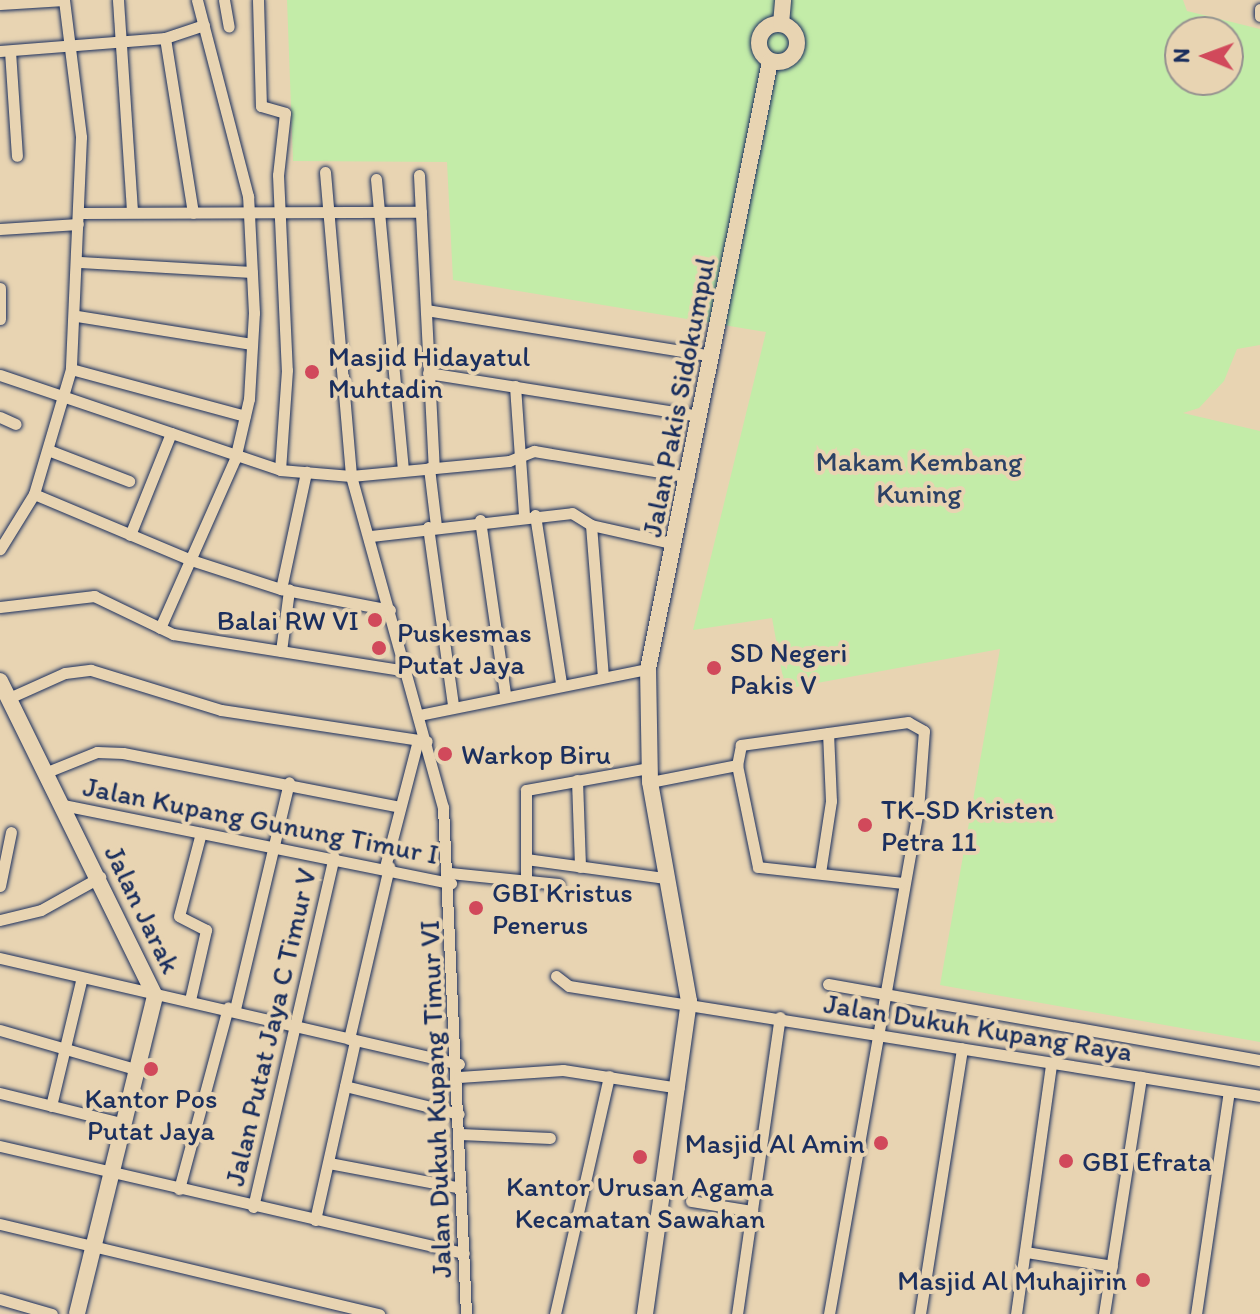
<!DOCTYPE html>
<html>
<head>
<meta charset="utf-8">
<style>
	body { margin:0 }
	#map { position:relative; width:1260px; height:1314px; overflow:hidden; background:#e8d4b2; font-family:Itim,sans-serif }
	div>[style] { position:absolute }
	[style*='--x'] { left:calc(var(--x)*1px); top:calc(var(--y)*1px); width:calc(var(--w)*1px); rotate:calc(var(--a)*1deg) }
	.green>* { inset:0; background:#c3eca8 }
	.roads { filter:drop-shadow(0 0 2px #1b2f5e) drop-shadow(0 0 2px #1b2f5e) }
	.street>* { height:11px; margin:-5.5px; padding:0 5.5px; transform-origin:5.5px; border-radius:5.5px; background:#e8d4b2 }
	.secondary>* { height:16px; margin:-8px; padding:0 8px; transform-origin:8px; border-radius:8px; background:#e8d4b2 }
	.secondary>.ring { margin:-8px; padding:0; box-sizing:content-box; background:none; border:16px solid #e8d4b2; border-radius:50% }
	.dots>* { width:22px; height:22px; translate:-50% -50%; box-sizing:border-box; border:4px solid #e8d4b2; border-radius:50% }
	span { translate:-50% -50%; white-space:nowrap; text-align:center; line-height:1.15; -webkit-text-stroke:8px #e8d4b2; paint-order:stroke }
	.poi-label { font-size:28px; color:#1b2f5e }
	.left { translate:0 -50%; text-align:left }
	.right { translate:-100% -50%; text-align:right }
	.street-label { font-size:28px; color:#1b2f5e }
	.park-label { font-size:28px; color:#2c4265 }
	.north { position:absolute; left:1164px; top:16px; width:80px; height:80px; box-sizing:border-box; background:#e8d4b2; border:2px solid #969290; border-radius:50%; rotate:271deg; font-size:22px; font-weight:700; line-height:32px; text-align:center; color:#1b2f5e }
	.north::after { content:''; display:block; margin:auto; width:28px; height:36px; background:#d1495b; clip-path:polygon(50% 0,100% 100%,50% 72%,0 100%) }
</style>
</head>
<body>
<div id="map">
	<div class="green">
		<i style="clip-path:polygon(evenodd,287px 0,1183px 0,1187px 11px,1260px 29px,1260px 345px,1237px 349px,1224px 381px,1199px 408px,1183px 413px,1260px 431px,1260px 1042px,940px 985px,1000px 649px,785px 689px,772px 618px,693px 630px,766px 332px,453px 280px,447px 162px,293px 161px,287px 0,1180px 32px,1228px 32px,1228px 80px,1180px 80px,1180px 32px)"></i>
	</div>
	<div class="roads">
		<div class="street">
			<i style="--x:118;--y:0;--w:212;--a:86.2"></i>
			<i style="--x:224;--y:0;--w:27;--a:80"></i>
			<i style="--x:258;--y:0;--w:106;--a:88.4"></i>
			<i style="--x:261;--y:106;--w:25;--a:16"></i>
			<i style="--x:285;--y:113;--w:62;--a:96.4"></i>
			<i style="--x:278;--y:175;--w:195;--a:87.4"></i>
			<i style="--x:287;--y:370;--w:100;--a:94"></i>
			<i style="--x:0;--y:4;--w:64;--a:-3.6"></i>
			<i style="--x:64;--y:0;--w:138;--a:82.9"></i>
			<i style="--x:81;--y:137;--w:232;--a:92.5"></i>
			<i style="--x:71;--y:369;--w:130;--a:106.5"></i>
			<i style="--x:34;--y:494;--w:65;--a:121.7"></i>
			<i style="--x:1260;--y:9;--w:7;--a:90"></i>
			<i style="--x:165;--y:38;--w:177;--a:80.9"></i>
			<i style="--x:0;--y:51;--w:166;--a:-4.5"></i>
			<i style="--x:165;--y:38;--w:41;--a:-18.4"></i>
			<i style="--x:10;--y:51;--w:105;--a:86.2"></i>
			<i style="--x:325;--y:172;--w:305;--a:85.1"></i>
			<i style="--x:351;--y:476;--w:344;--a:74.5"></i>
			<i style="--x:443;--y:807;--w:508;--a:87.4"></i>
			<i style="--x:419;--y:175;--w:293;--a:87.1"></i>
			<i style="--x:376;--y:179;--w:291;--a:84.7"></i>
			<i style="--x:78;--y:213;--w:343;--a:-0.2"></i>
			<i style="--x:0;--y:229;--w:78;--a:-3.7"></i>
			<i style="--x:80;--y:262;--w:172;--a:3.3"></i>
			<i style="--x:0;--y:288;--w:31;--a:90"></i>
			<i style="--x:426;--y:310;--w:290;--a:9.1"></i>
			<i style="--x:77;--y:316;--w:177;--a:9.1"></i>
			<i style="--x:71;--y:369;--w:180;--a:15.1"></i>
			<i style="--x:428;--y:373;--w:275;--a:9"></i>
			<i style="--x:0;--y:375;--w:296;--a:18.7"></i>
			<i style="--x:280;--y:470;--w:71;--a:4.8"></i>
			<i style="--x:351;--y:476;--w:159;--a:-5.4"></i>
			<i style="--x:509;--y:461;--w:27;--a:-22"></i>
			<i style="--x:534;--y:451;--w:157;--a:9.5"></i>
			<i style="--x:515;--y:386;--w:129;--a:86"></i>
			<i style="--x:0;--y:417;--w:17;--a:24"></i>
			<i style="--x:48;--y:450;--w:87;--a:20.9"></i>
			<i style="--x:429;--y:468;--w:58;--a:83.1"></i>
			<i style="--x:34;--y:494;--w:170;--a:22.8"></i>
			<i style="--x:191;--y:560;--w:95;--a:17.9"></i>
			<i style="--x:281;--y:589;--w:111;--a:10.9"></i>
			<i style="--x:535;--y:515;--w:170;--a:81.2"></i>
			<i style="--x:480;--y:520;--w:176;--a:81.8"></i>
			<i style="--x:591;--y:525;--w:151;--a:85.5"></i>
			<i style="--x:428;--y:527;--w:180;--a:82"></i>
			<i style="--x:130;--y:535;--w:110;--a:-68.1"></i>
			<i style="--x:371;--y:536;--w:202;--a:-6.5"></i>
			<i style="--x:572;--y:513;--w:22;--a:32"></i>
			<i style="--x:591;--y:525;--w:86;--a:12.7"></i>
			<i style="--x:281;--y:589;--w:120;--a:-77.9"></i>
			<i style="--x:0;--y:607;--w:95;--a:-6.7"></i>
			<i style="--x:94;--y:596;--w:88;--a:25.7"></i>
			<i style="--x:173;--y:634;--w:236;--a:9"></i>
			<i style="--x:160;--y:628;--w:185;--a:-66.1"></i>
			<i style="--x:235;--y:459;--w:62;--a:-76.9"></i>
			<i style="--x:249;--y:399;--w:86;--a:-86.7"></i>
			<i style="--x:254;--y:313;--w:117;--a:-92.9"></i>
			<i style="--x:248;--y:196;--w:203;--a:-104.6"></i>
			<i style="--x:281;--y:651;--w:62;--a:-82.5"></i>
			<i style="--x:9;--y:698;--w:61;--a:-24.1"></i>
			<i style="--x:65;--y:673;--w:26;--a:-7"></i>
			<i style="--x:91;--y:670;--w:136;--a:17.1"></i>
			<i style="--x:221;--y:710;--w:208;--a:8.6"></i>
			<i style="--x:419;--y:715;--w:234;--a:-11.4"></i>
			<i style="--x:47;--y:772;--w:54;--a:-21.8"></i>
			<i style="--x:97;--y:752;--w:26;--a:2"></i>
			<i style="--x:123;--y:753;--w:282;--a:11"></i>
			<i style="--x:577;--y:780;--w:87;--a:88"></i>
			<i style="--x:650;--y:782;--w:89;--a:-11.1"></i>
			<i style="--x:63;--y:805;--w:396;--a:11.4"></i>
			<i style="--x:526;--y:859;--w:139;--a:7.8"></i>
			<i style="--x:385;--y:867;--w:131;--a:-75.4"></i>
			<i style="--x:450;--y:873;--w:109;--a:5.8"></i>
			<i style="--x:820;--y:873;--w:73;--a:-81.3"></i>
			<i style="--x:831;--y:801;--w:68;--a:-92.5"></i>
			<i style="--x:526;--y:878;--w:88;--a:-90"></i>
			<i style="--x:526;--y:790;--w:124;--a:-10.2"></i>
			<i style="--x:0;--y:886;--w:55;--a:-78.5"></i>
			<i style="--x:0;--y:920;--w:42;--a:-13.7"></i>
			<i style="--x:41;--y:910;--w:68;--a:-29.2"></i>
			<i style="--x:0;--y:958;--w:471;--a:13"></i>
			<i style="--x:556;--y:976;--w:16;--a:38"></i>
			<i style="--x:569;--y:986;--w:700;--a:9.04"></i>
			<i style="--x:828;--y:984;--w:439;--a:10"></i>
			<i style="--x:190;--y:1000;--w:72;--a:-77.1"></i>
			<i style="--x:206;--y:930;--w:30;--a:-153"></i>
			<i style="--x:179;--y:916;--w:86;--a:-75.2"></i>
			<i style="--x:235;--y:1009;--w:233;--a:-76.6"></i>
			<i style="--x:0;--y:1030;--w:145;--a:16.1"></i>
			<i style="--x:349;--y:1039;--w:177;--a:-76.9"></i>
			<i style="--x:459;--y:1077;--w:104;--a:-3.9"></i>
			<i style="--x:563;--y:1070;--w:117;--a:8.8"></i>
			<i style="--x:345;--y:1086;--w:117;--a:13.8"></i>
			<i style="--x:0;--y:1093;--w:129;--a:13.9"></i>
			<i style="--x:51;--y:1106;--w:129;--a:-76.5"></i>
			<i style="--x:460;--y:1134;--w:90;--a:2.5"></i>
			<i style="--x:0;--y:1146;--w:476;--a:13"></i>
			<i style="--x:329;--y:1163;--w:134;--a:10.7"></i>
			<i style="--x:179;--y:1189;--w:188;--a:-74.9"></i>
			<i style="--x:691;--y:1201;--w:62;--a:9.3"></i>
			<i style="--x:253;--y:1207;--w:359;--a:-77"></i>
			<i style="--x:315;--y:1220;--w:183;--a:-77.4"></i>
			<i style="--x:0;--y:1224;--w:390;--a:13.4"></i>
			<i style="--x:1026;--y:1252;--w:87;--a:9.2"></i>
			<i style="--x:0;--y:1299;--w:54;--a:16.1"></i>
			<i style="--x:555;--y:1314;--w:244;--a:-77.2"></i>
			<i style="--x:737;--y:1314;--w:300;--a:-81.8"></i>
			<i style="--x:829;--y:1314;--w:512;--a:-79.99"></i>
			<i style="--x:918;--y:810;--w:79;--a:-85.7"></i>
			<i style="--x:924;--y:731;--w:18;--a:-151"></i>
			<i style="--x:908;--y:722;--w:169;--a:172.2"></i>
			<i style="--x:741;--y:745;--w:20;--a:101"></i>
			<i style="--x:737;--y:765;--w:104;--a:78.4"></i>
			<i style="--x:758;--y:867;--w:145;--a:6.3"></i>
			<i style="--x:920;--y:1314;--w:269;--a:-81"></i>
			<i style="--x:1016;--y:1314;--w:252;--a:-82"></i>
			<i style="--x:1104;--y:1314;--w:240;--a:-81.1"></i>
			<i style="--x:1196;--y:1314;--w:225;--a:-81.6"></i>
		</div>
		<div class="secondary">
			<i class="ring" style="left:759px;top:24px;width:22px;height:22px"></i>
			<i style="--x:781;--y:24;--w:24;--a:-85"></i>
			<i style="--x:0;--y:681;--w:351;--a:63.8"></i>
			<i style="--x:155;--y:996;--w:327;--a:103.8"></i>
			<i style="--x:645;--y:1314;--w:316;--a:-82"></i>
			<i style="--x:689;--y:1001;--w:222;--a:-100.1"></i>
			<i style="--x:650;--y:782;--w:113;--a:-91"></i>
			<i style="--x:648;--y:669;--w:619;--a:-78.64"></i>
		</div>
	</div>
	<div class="dots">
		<i style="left:312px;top:372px;background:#d1495b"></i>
		<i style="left:375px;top:620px;background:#d1495b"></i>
		<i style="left:379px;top:648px;background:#d1495b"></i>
		<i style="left:714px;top:668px;background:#d1495b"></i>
		<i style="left:445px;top:754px;background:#d1495b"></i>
		<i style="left:865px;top:825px;background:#d1495b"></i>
		<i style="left:476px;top:908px;background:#d1495b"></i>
		<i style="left:151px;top:1069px;background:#d1495b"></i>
		<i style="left:881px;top:1143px;background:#d1495b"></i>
		<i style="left:640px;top:1157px;background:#d1495b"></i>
		<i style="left:1066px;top:1161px;background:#d1495b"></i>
		<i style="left:1143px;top:1280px;background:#d1495b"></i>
	</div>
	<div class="poi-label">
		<span class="left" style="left:328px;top:372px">Masjid Hidayatul<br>Muhtadin</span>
		<span class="right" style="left:359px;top:620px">Balai RW VI</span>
		<span class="left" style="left:397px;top:648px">Puskesmas<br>Putat Jaya</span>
		<span class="left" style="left:730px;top:668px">SD Negeri<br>Pakis V</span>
		<span class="left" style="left:461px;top:754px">Warkop Biru</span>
		<span class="left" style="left:881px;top:825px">TK-SD Kristen<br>Petra 11</span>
		<span class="left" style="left:492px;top:908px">GBI Kristus<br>Penerus</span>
		<span style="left:151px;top:1114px">Kantor Pos<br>Putat Jaya</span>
		<span class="right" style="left:865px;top:1143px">Masjid Al Amin</span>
		<span class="left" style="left:1082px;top:1161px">GBI Efrata</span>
		<span style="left:640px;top:1202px">Kantor Urusan Agama<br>Kecamatan Sawahan</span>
		<span class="right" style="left:1127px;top:1280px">Masjid Al Muhajirin</span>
	</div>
	<div class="street-label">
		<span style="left:678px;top:397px;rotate:-79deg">Jalan Pakis Sidokumpul</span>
		<span style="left:261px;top:820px;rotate:11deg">Jalan Kupang Gunung Timur I</span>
		<span style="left:143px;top:909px;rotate:64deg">Jalan Jarak</span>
		<span style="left:270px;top:1027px;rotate:-77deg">Jalan Putat Jaya C Timur V</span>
		<span style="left:978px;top:1027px;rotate:9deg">Jalan Dukuh Kupang Raya</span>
		<span style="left:435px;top:1099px;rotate:-92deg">Jalan Dukuh Kupang Timur VI</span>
	</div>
	<div class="park-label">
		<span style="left:919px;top:477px">Makam Kembang<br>Kuning</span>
	</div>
	<div class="north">N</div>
</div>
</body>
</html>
